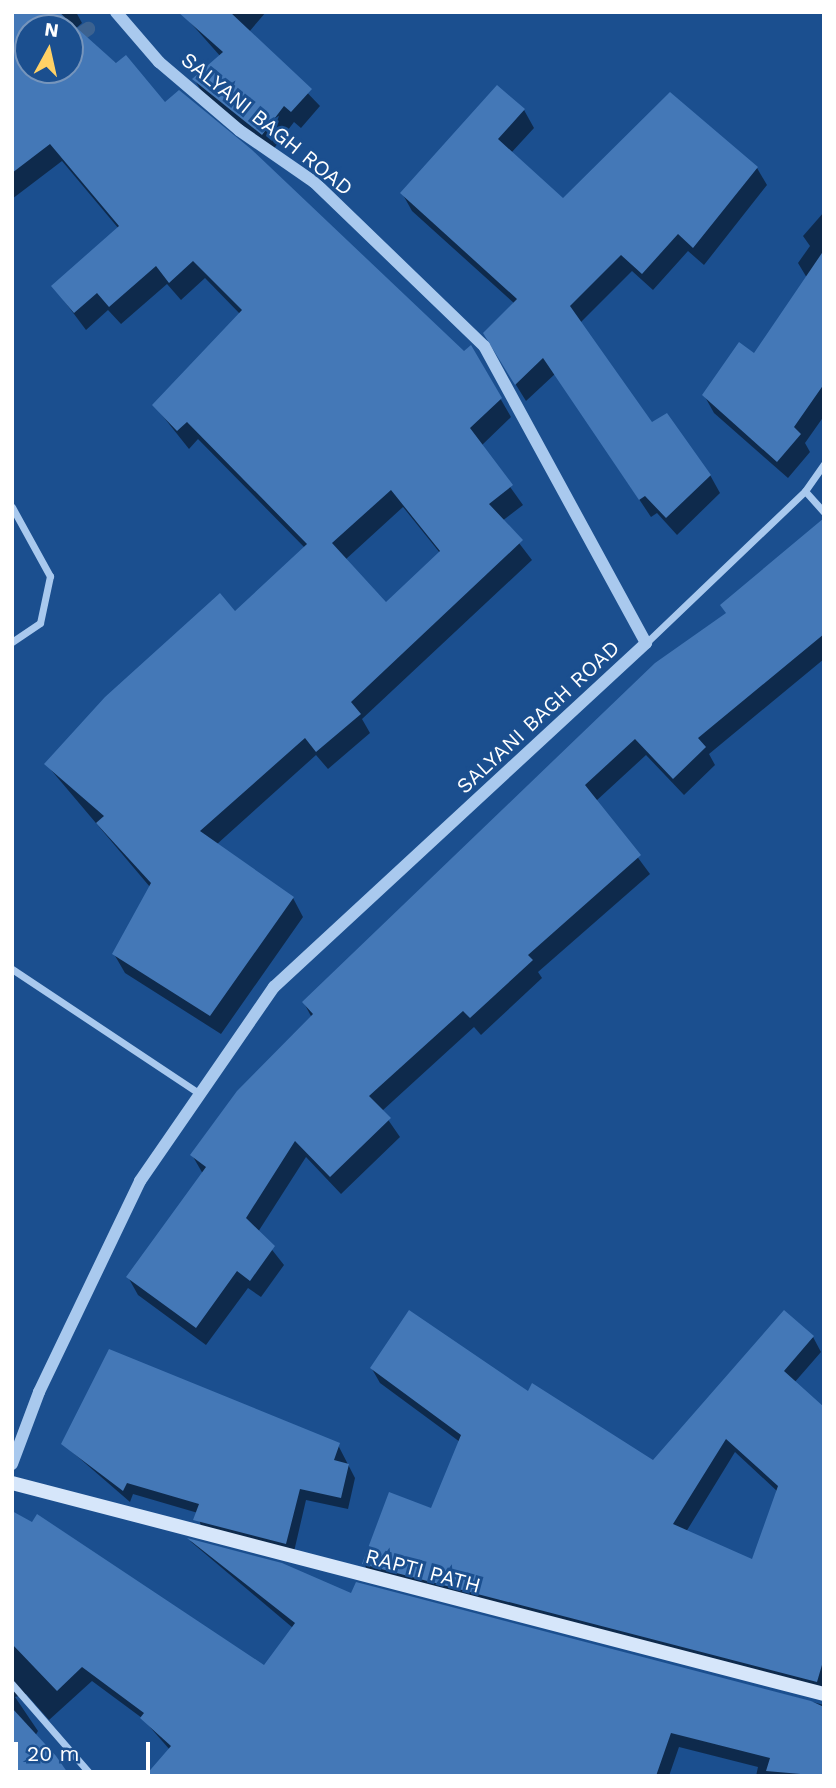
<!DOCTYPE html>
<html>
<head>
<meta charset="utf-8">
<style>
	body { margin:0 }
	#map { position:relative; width:836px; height:1788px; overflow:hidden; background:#1b4f8f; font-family:"Work Sans",sans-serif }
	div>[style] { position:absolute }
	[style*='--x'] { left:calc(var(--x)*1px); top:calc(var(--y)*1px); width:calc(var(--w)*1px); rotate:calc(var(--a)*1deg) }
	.shadow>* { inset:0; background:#0007 }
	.stream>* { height:14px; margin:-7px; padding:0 7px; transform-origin:7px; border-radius:7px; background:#3c6290 }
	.building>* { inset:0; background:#4478b7 }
	.minor>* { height:7px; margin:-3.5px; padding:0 3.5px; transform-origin:3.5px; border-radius:3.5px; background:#a9c9ee }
	.tertiary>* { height:12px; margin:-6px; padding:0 6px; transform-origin:6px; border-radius:6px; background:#a9c9ee }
	.secondary>* { height:14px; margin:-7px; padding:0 7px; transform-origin:7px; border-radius:7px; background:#d6e6fa }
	span { translate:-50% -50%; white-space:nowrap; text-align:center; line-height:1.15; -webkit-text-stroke:6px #1b4f8f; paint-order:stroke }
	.street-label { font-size:21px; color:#fff }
	.frame { position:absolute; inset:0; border:14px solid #fff; pointer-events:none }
	.north { position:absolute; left:14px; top:14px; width:70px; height:70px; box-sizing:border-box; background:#1b4f8f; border:2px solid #7695bc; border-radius:50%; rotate:8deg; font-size:19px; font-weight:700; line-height:28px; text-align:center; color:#fff }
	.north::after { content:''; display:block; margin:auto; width:24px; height:32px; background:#ffd166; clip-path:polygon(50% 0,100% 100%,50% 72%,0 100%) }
	.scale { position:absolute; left:14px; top:1742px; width:136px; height:32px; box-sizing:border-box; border:4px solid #fff; border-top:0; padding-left:9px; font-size:21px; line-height:24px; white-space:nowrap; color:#fff; -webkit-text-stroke:5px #1b4f8f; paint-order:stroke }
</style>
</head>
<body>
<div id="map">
	<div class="shadow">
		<i style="clip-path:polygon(evenodd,12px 12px,76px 12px,82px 23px,75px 29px,464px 354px,471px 348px,511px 417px,481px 446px,523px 505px,502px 521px,532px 560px,362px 719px,370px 733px,328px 769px,316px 755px,216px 845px,293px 898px,303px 917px,221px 1034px,125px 973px,114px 954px,150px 887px,46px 764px,235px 613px,305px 548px,198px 439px,189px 449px,154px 405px,241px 315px,205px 278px,181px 300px,167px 284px,121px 324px,108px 310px,86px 330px,53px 286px,119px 229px,62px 161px,12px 199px,12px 12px,28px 28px,70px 28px,70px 70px,28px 70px,28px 28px,12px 12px,403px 507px,440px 553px,385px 604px,345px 560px,403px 507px)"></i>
		<i style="clip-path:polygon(196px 12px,266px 12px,249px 32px,320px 106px,301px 128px,294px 122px,272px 151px,204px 95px,194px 79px,221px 57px,189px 21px)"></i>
		<i style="clip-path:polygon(524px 110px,534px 128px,511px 153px,563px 201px,757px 168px,767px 185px,704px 265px,688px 251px,653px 290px,632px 271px,580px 323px,652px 424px,710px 475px,720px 493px,677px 535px,657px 513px,651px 517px,555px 374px,526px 401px,495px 351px,515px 304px,412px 211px,402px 193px)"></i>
		<i style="clip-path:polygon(824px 212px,824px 416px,805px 443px,810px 452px,788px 478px,714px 413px,704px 395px,755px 355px,807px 278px,798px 263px,810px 246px,803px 236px)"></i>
		<i style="clip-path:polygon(824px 617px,824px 659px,709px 754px,715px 765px,684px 795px,646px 755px,596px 801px,650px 874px,538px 972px,542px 978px,481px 1035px,474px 1027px,382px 1111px,400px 1137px,341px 1194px,306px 1157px,258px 1232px,284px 1265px,261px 1297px,248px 1288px,206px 1345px,138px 1295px,128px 1277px,203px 1174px,192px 1155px,312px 1018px,304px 1003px,656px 664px)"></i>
		<i style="clip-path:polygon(evenodd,813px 1337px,821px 1352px,794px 1383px,824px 1410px,824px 1696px,373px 1579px,364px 1564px,432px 1510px,460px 1442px,380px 1383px,372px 1369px,528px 1393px,653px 1462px,813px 1337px,735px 1452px,778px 1492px,753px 1562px,686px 1532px,735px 1452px)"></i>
		<i style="clip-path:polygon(63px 1444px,338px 1445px,355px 1478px,348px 1509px,306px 1500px,293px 1556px,202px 1532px,198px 1513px,133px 1494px,130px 1502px)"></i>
		<i style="clip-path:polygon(12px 1514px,265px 1668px,293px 1628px,190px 1541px,281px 1565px,352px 1595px,357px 1584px,824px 1705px,824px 1776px,756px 1776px,758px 1767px,679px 1747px,669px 1776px,147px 1776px,170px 1750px,142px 1718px,92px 1681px,49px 1720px,26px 1694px,15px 1697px,38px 1731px,12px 1776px)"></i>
	</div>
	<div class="stream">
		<i style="--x:70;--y:41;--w:22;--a:-34"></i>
	</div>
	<div class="building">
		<i style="clip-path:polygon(evenodd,12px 12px,59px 12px,116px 63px,126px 55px,165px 102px,179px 90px,251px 149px,464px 351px,471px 345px,502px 398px,470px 428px,513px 485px,489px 504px,523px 540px,351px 702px,361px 714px,316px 752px,305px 738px,200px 831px,294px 897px,210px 1016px,112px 954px,151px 883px,96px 823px,104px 816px,44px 764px,105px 697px,220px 593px,235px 611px,307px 544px,187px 422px,177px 431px,152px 405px,242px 310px,193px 261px,169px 283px,156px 266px,109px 307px,97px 293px,74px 313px,51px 286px,119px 226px,50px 144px,12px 173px,12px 12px,28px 28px,70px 28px,70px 70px,28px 70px,28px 28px,12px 12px,391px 490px,440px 551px,386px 602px,332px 543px,391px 490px)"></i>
		<i style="clip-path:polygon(178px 12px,230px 12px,312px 89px,291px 112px,284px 106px,262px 135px,192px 79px,223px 52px)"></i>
		<i style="clip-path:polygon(497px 85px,525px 109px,498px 139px,563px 198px,670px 92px,758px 167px,693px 248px,678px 234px,642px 274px,621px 255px,570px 306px,652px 422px,667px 413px,711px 475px,666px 518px,645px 496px,639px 500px,543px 358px,515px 385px,483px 333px,517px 299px,400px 193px)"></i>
		<i style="clip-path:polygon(824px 250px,824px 384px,794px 427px,801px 434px,777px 462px,702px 395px,739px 342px,754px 353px)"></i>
		<i style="clip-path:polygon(824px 518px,824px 634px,698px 738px,706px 747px,673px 779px,635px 739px,585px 785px,641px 855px,528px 955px,533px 960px,470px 1018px,463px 1011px,369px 1096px,391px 1118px,330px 1177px,295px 1141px,246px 1218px,275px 1246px,250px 1281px,237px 1271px,196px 1328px,126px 1277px,206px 1167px,190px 1155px,237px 1091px,313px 1014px,302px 1002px,655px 663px,726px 613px,720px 605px)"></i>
		<i style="clip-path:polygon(evenodd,409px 1310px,528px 1391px,532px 1383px,653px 1460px,784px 1310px,814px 1336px,784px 1371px,824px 1407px,824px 1658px,817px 1682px,362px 1564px,389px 1492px,431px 1508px,461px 1435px,370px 1368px,409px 1310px,726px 1439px,778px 1486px,752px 1559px,673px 1524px,726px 1439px)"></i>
		<i style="clip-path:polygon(109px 1349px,340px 1443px,334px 1460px,349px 1464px,341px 1498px,300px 1489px,286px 1544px,193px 1520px,199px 1504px,127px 1483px,123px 1491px,61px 1444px)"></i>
		<i style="clip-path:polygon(12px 1511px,32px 1522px,37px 1514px,264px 1665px,295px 1623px,187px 1538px,282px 1563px,351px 1593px,356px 1582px,811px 1701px,824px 1707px,824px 1776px,766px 1771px,770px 1758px,671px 1733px,656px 1776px,145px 1776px,171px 1746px,140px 1718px,144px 1713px,82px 1667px,57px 1691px,12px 1644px)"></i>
		<i style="clip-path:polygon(12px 1708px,56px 1756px,70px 1776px,12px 1776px)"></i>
	</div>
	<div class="minor">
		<i style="--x:805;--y:491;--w:28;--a:48"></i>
		<i style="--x:12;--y:507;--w:79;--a:61.2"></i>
		<i style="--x:50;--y:576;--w:48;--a:102"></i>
		<i style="--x:40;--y:623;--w:34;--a:146"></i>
		<i style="--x:646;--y:643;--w:220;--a:-43.7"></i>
		<i style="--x:805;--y:491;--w:33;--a:-55"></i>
		<i style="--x:12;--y:969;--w:226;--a:33.6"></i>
		<i style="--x:12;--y:1684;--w:122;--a:49"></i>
	</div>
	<div class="tertiary">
		<i style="--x:12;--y:1464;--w:77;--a:-69.4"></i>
		<i style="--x:39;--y:1392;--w:234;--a:-64.4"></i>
		<i style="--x:140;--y:1181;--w:236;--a:-55.4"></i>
		<i style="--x:274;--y:987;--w:507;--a:-42.76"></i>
		<i style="--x:646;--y:643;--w:338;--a:-118.6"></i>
		<i style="--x:484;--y:346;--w:236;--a:-136"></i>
		<i style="--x:314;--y:182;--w:91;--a:-145.3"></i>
		<i style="--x:239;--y:130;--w:105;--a:-139.6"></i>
		<i style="--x:159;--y:62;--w:66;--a:-130.7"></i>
	</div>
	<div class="secondary">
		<i style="--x:12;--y:1483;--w:839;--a:14.57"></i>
	</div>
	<div class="street-label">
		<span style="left:267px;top:124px;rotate:39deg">SALYANI BAGH ROAD</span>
		<span style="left:538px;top:717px;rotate:-43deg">SALYANI BAGH ROAD</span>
		<span style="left:423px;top:1571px;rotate:15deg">RAPTI PATH</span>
	</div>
	<div class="frame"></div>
	<div class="north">N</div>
	<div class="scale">20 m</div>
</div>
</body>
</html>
